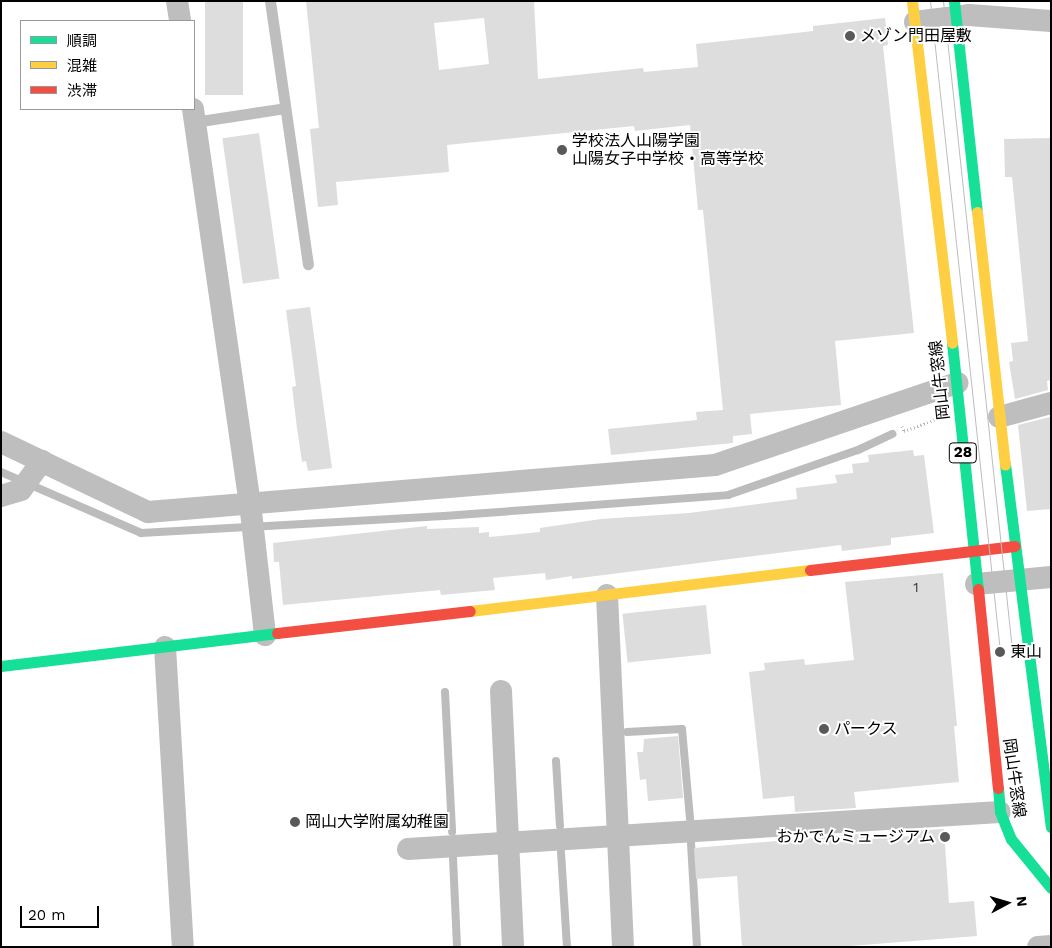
<!DOCTYPE html>
<html>
<head>
<meta charset="utf-8">
<style>
	body { margin:0 }
	#map { position:relative; width:1052px; height:948px; overflow:hidden; background:#fff; font-family:"Work Sans","Noto Sans JP",sans-serif }
	div>[style] { position:absolute }
	[style*='--x'] { left:calc(var(--x)*1px); top:calc(var(--y)*1px); width:calc(var(--w)*1px); rotate:calc(var(--a)*1deg) }
	.stream>* { height:8px; margin:-4px; padding:0 4px; transform-origin:4px; border-radius:4px; background:#bcbcbc }
	.building>* { inset:0; background:#ddd; transform-origin:0 0 }
	.path>* { height:3px; margin-top:-1.5px; transform-origin:0; background:repeating-linear-gradient(90deg,#b8b8b8 0 1px,transparent 0 3.5px) }
	.lane>* { height:11px; margin:-5.5px; padding:0 5.5px; transform-origin:5.5px; border-radius:5.5px; background:#bebebe }
	.street>* { height:22px; margin:-11px; padding:0 11px; transform-origin:11px; border-radius:11px; background:#bebebe }
	.fast>* { height:11px; margin:-5.5px; padding:0 5.5px; transform-origin:5.5px; border-radius:5.5px; background:#16e098 }
	.slow>* { height:11px; margin:-5.5px; padding:0 5.5px; transform-origin:5.5px; border-radius:5.5px; background:#ffcf43 }
	.jam>* { height:11px; margin:-5.5px; padding:0 5.5px; transform-origin:5.5px; border-radius:5.5px; background:#f24e42 }
	.tram>* { height:1px; margin:-0.5px; padding:0 0.5px; transform-origin:0.5px; border-radius:0.5px; background:#bdbdbd }
	.dots>* { width:14px; height:14px; translate:-50% -50%; box-sizing:border-box; border:2px solid #fff; border-radius:50% }
	span { translate:-50% -50%; white-space:nowrap; text-align:center; line-height:1.15; -webkit-text-stroke:4px #fff; paint-order:stroke }
	.number-label { font-size:14px; color:#373737 }
	.number-label span { -webkit-text-stroke-width:0 }
	.shield-label span { padding:1px 4px; background:#fff; border:1px solid; border-radius:4px; -webkit-text-stroke-width:0 }
	.shield-label { font-size:15px; color:#000; font-weight:700 }
	.poi-label { font-size:16px; color:#000 }
	.left { translate:0 -50%; text-align:left }
	.right { translate:-100% -50%; text-align:right }
	.street-label { font-size:16px; color:#000 }
	.frame { position:absolute; inset:0; border:2px solid #000; pointer-events:none }
	.legend { position:absolute; left:20px; top:20px; width:175px; height:90px; box-sizing:border-box; background:#fff; border:1px solid #999; margin:0; padding:6px 9px; list-style:none; font-size:15px; color:#000 }
	.legend li { display:flex; align-items:center; gap:10px; height:25px }
	.legend b { width:25px; border:1px solid #999 }
	.north { position:absolute; left:982px; top:878px; width:50px; height:50px; -webkit-text-stroke:4px #fff; paint-order:stroke; rotate:84deg; font-size:14px; font-weight:700; line-height:20px; text-align:center; color:#000 }
	.north::after { content:''; display:block; margin:auto; width:18px; height:22px; background:#000; clip-path:polygon(50% 0,100% 100%,50% 72%,0 100%) }
	.scale { position:absolute; left:20px; top:906px; width:79px; height:22px; box-sizing:border-box; border:2px solid #000; border-top:0; padding-left:6px; font-size:15px; line-height:18px; white-space:nowrap; color:#000; -webkit-text-stroke:4px #fff; paint-order:stroke }
</style>
</head>
<body>
<div id="map">
	<div class="stream">
		<i style="--x:1;--y:472;--w:153;--a:23.5"></i>
		<i style="--x:141;--y:533;--w:303;--a:-3.2"></i>
		<i style="--x:444;--y:516;--w:285;--a:-4.2"></i>
		<i style="--x:728;--y:495;--w:138;--a:-19.1"></i>
		<i style="--x:858;--y:450;--w:38;--a:-25"></i>
		<i style="--x:445;--y:692;--w:140;--a:87.1"></i>
		<i style="--x:627;--y:732;--w:55;--a:-3.1"></i>
		<i style="--x:682;--y:729;--w:90;--a:84.9"></i>
		<i style="--x:556;--y:761;--w:65;--a:86.5"></i>
		<i style="--x:691;--y:843;--w:104;--a:86.7"></i>
		<i style="--x:561;--y:852;--w:95;--a:86.4"></i>
		<i style="--x:453;--y:858;--w:89;--a:87.4"></i>
	</div>
	<div class="building">
		<i style="left:205px;top:1px;width:38px;height:94px"></i>
		<i style="clip-path:polygon(evenodd,306px 1px,534px 1px,538px 79px,643px 68px,644px 72px,698px 67px,696px 44px,813px 31px,813px 26px,885px 18px,888px 45px,883px 46px,914px 333px,835px 341px,841px 405px,750px 414px,752px 434px,733px 436px,733px 443px,611px 455px,608px 429px,697px 420px,696px 412px,723px 410px,703px 210px,698px 210px,690px 125px,635px 131px,634px 126px,447px 145px,449px 172px,336px 182px,338px 205px,318px 207px,310px 129px,319px 128px,306px 1px,484px 18px,489px 64px,439px 70px,434px 23px,484px 18px)"></i>
		<i style="left:259px;top:133px;width:147px;height:37px;rotate:82deg"></i>
		<i style="clip-path:polygon(1051px 138px,1051px 380px,1047px 381px,1048px 390px,1015px 399px,1009px 362px,1013px 361px,1011px 343px,1028px 341px,1012px 177px,1005px 177px,1004px 139px)"></i>
		<i style="clip-path:polygon(310px 307px,332px 468px,308px 471px,306px 461px,302px 462px,297px 428px,292px 387px,296px 386px,286px 310px)"></i>
		<i style="clip-path:polygon(1050px 417px,1051px 509px,1027px 511px,1018px 425px)"></i>
		<i style="clip-path:polygon(913px 450px,914px 456px,924px 455px,934px 533px,891px 538px,891px 545px,842px 551px,841px 545px,572px 579px,572px 576px,546px 580px,545px 573px,493px 578px,495px 590px,441px 595px,440px 590px,283px 605px,279px 562px,274px 562px,273px 543px,427px 526px,427px 529px,479px 527px,479px 533px,489px 532px,489px 537px,540px 532px,540px 528px,601px 519px,689px 513px,797px 499px,796px 488px,837px 483px,835px 475px,853px 473px,852px 464px,869px 462px,868px 455px)"></i>
		<i style="clip-path:polygon(943px 573px,957px 726px,954px 726px,959px 782px,854px 792px,856px 808px,795px 812px,794px 796px,763px 799px,749px 672px,765px 670px,764px 663px,804px 659px,805px 665px,854px 660px,845px 582px)"></i>
		<i style="left:706px;top:605px;width:49px;height:84px;rotate:84deg"></i>
		<i style="clip-path:polygon(678px 736px,683px 798px,648px 801px,646px 779px,640px 780px,637px 752px,643px 752px,644px 739px)"></i>
		<i style="clip-path:polygon(944px 829px,949px 903px,974px 901px,977px 936px,837px 947px,742px 947px,737px 876px,696px 879px,694px 848px,859px 834px,867px 834px,868px 839px,912px 836px,911px 831px)"></i>
	</div>
	<div class="path">
		<i style="--x:902;--y:426;--w:5;--a:68"></i>
		<i style="--x:904;--y:431;--w:33;--a:-20"></i>
	</div>
	<div class="lane">
		<i style="--x:270;--y:1;--w:266;--a:81.8"></i>
		<i style="--x:194;--y:122;--w:92;--a:-8.7"></i>
	</div>
	<div class="street">
		<i style="--x:177;--y:1;--w:20;--a:81"></i>
		<i style="--x:915;--y:22;--w:54;--a:-7.4"></i>
		<i style="--x:969;--y:15;--w:82;--a:4.2"></i>
		<i style="--x:193;--y:109;--w:398;--a:81.8"></i>
		<i style="--x:250;--y:503;--w:133;--a:83.5"></i>
		<i style="--x:999;--y:417;--w:54;--a:-15.1"></i>
		<i style="--x:1;--y:442;--w:163;--a:25.5"></i>
		<i style="--x:148;--y:512;--w:569;--a:-4.74"></i>
		<i style="--x:715;--y:465;--w:256;--a:-18.7"></i>
		<i style="--x:1;--y:496;--w:21;--a:-17"></i>
		<i style="--x:21;--y:490;--w:36;--a:-54"></i>
		<i style="--x:976;--y:584;--w:75;--a:-5.3"></i>
		<i style="--x:607;--y:595;--w:352;--a:87.4"></i>
		<i style="--x:165;--y:647;--w:301;--a:86.6"></i>
		<i style="--x:501;--y:691;--w:256;--a:87.3"></i>
		<i style="--x:408;--y:849;--w:593;--a:-3.58"></i>
		<i style="--x:1038;--y:947;--w:13;--a:-4"></i>
	</div>
	<div class="fast">
		<i style="--x:954;--y:1;--w:212;--a:83.8"></i>
		<i style="--x:952;--y:343;--w:247;--a:84"></i>
		<i style="--x:1005;--y:464;--w:366;--a:82.8"></i>
		<i style="--x:1;--y:666;--w:278;--a:-6.8"></i>
		<i style="--x:998;--y:788;--w:24;--a:85"></i>
		<i style="--x:1000;--y:812;--w:29;--a:68"></i>
		<i style="--x:1011;--y:839;--w:63;--a:50.8"></i>
	</div>
	<div class="slow">
		<i style="--x:912;--y:1;--w:344;--a:83.3"></i>
		<i style="--x:977;--y:212;--w:254;--a:83.7"></i>
		<i style="--x:470;--y:611;--w:342;--a:-6.9"></i>
	</div>
	<div class="jam">
		<i style="--x:810;--y:570;--w:206;--a:-6.7"></i>
		<i style="--x:978;--y:589;--w:200;--a:84.3"></i>
		<i style="--x:277;--y:633;--w:194;--a:-6.5"></i>
	</div>
	<div class="tram">
		<i style="--x:930;--y:1;--w:655;--a:83.86"></i>
		<i style="--x:943;--y:1;--w:653;--a:83.93"></i>
	</div>
	<div class="dots">
		<i style="left:850px;top:36px;background:#595959"></i>
		<i style="left:562px;top:150px;background:#595959"></i>
		<i style="left:1000px;top:652px;background:#595959"></i>
		<i style="left:824px;top:729px;background:#595959"></i>
		<i style="left:295px;top:822px;background:#595959"></i>
		<i style="left:945px;top:837px;background:#595959"></i>
	</div>
	<div class="number-label">
		<span style="left:916px;top:587px">1</span>
	</div>
	<div class="shield-label">
		<span style="left:963px;top:453px">28</span>
	</div>
	<div class="poi-label">
		<span class="left" style="left:860px;top:36px">メゾン門田屋敷</span>
		<span class="left" style="left:572px;top:150px">学校法人山陽学園<br>山陽女子中学校・高等学校</span>
		<span class="left" style="left:1010px;top:652px">東山</span>
		<span class="left" style="left:834px;top:729px">パークス</span>
		<span class="left" style="left:305px;top:822px">岡山大学附属幼稚園</span>
		<span class="right" style="left:935px;top:837px">おかでんミュージアム</span>
	</div>
	<div class="street-label">
		<span style="left:940px;top:380px;rotate:-96deg">岡山牛窓線</span>
		<span style="left:1014px;top:778px;rotate:82deg">岡山牛窓線</span>
	</div>
	<div class="frame"></div>
	<ul class="legend">
	<li><b style="height:6px;background:#16e098"></b>順調</li>
	<li><b style="height:6px;background:#ffcf43"></b>混雑</li>
	<li><b style="height:6px;background:#f24e42"></b>渋滞</li>
	</ul>
	<div class="north">N</div>
	<div class="scale">20 m</div>
</div>
</body>
</html>
